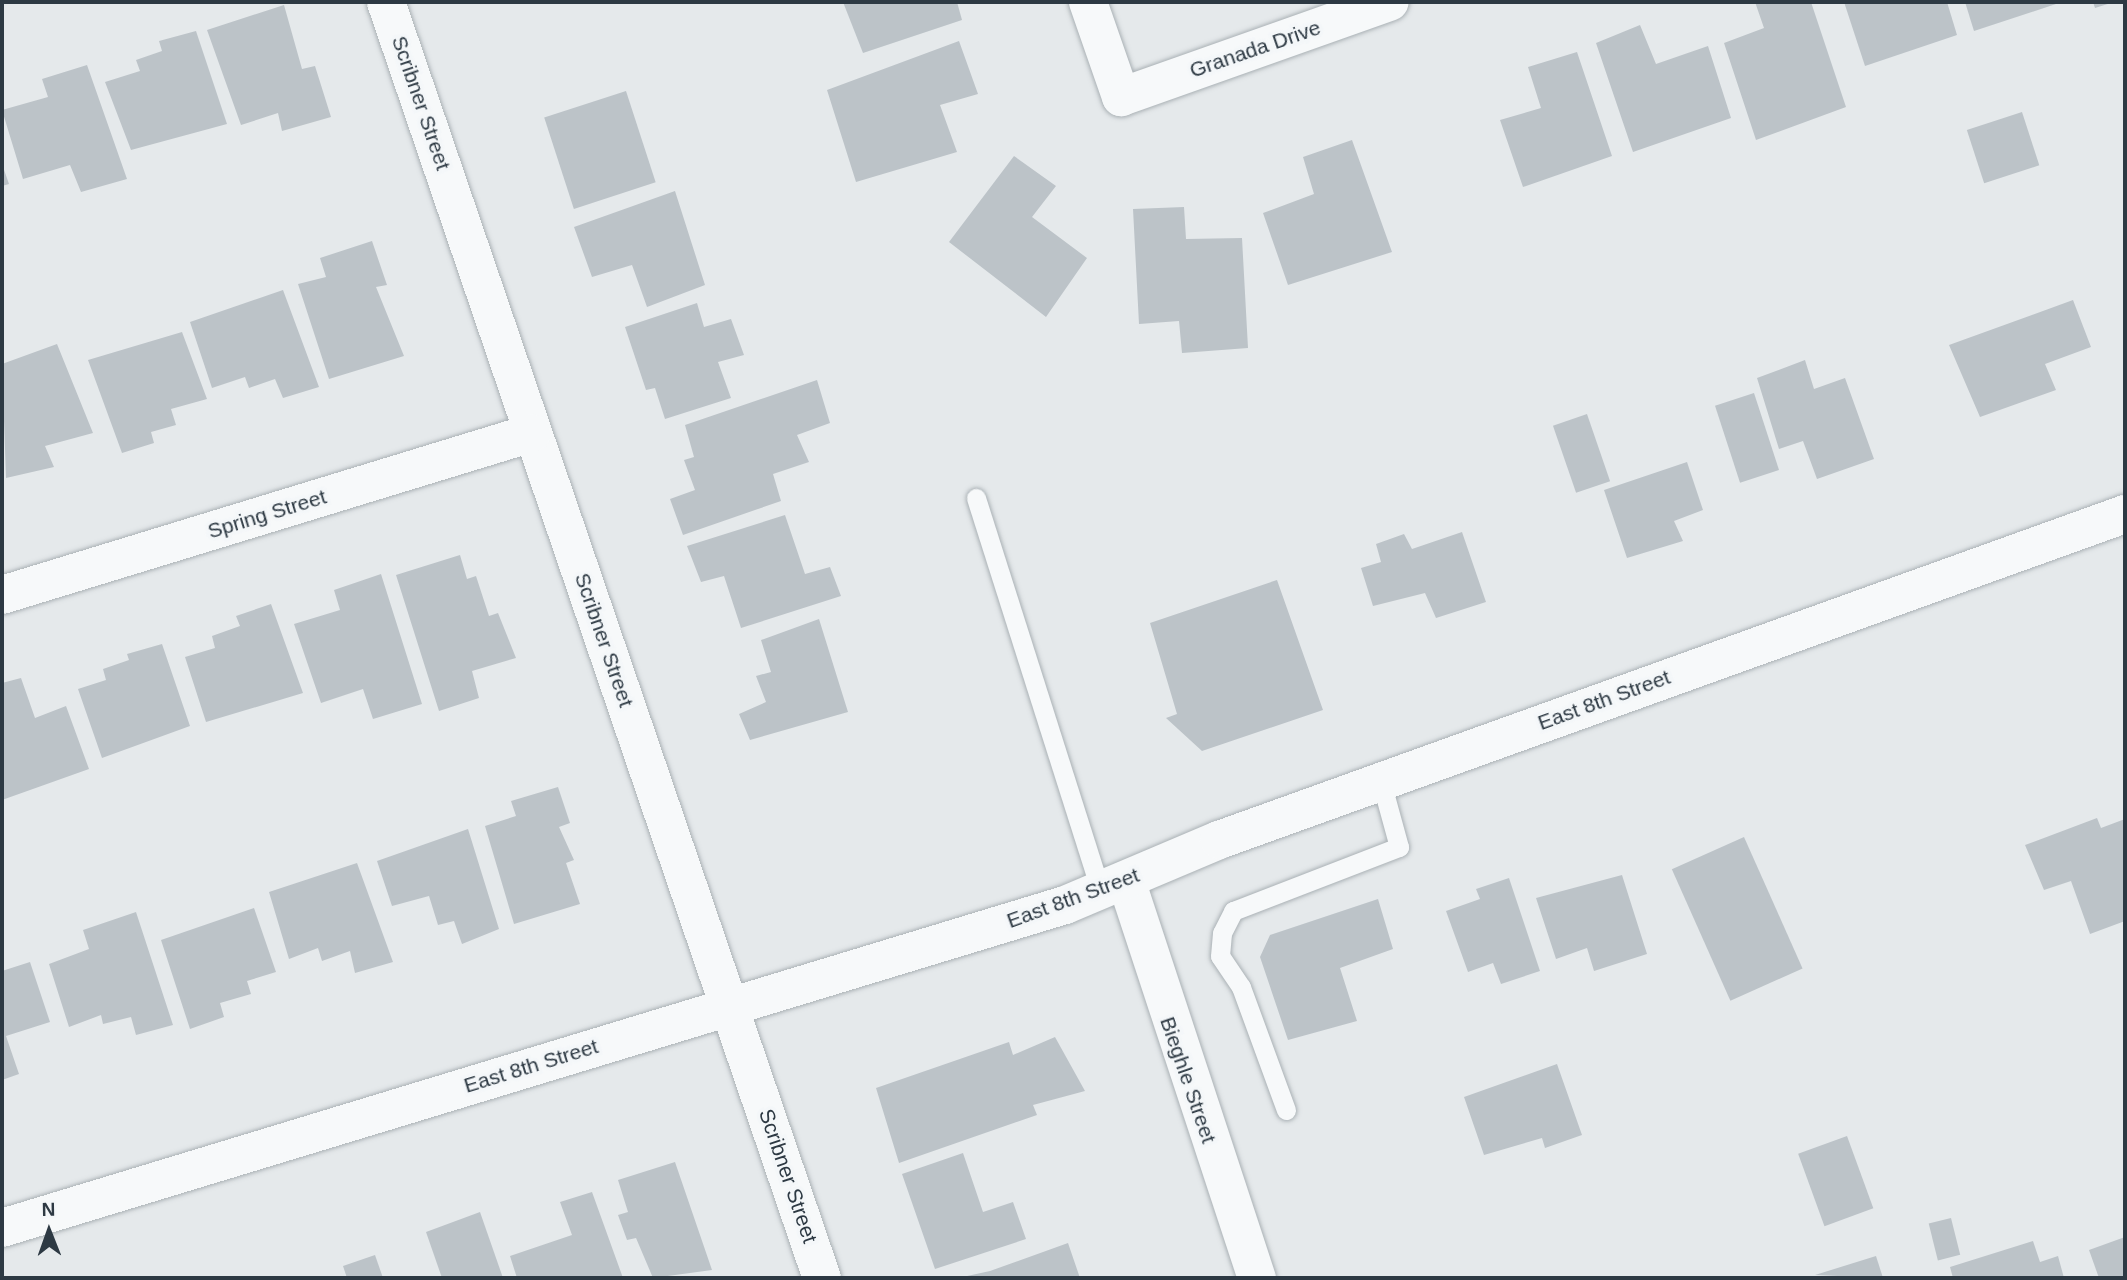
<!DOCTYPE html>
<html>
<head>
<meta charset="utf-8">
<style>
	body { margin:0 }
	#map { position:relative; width:2127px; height:1280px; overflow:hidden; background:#e5e9eb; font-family:Helvetica,sans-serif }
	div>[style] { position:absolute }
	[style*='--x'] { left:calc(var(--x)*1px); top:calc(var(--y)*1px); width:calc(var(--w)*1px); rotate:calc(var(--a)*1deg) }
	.building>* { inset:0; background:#bcc3c8; transform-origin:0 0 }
	.roads { filter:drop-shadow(0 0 2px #aab1b5) drop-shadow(0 0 2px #aab1b5) }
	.service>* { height:19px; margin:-9.5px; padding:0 9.5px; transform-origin:9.5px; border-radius:9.5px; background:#f7f9fa }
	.minor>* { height:38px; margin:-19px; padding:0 19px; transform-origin:19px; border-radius:19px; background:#f7f9fa }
	.tertiary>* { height:38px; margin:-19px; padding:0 19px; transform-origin:19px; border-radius:19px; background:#f7f9fa }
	span { translate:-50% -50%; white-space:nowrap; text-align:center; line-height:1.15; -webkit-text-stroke:7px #f4f7f9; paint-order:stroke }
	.street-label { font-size:21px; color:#2d3943 }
	.frame { position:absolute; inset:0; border:4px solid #2d3943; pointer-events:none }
	.north { position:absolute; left:14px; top:1196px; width:70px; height:70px; -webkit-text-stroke:5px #f4f7f9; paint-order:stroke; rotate:359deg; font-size:19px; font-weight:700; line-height:28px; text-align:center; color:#2d3943 }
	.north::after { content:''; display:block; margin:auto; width:24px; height:32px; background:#2d3943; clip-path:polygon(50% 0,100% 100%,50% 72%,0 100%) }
</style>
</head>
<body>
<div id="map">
	<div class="building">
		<i style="clip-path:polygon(843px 2px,957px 2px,962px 20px,863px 53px)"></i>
		<i style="clip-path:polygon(1755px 2px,1811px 2px,1846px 107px,1756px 140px,1724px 43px,1764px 28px)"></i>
		<i style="clip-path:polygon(1844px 2px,1947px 2px,1957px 35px,1865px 66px)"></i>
		<i style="clip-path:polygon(1965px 2px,2062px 2px,1974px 31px)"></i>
		<i style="clip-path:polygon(2093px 2px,2114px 2px,2095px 8px)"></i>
		<i style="clip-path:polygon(284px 5px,302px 69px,315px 66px,331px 117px,282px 131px,278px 113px,241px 125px,207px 30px)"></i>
		<i style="clip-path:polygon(1640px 25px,1656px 64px,1708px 46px,1731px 118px,1633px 152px,1596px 43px)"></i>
		<i style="clip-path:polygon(196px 31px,227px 124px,131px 150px,105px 82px,140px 71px,136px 60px,162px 51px,159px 41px)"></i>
		<i style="clip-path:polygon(959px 41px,978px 94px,940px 105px,957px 152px,856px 182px,827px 90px)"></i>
		<i style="clip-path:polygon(1577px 52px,1612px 156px,1523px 187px,1500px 120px,1541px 108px,1528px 67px)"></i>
		<i style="clip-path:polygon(87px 65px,127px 179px,81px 192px,70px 165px,23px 179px,2px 110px,48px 97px,42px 79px)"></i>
		<i style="left:626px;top:91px;width:96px;height:86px;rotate:72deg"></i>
		<i style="left:2022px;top:112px;width:56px;height:58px;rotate:72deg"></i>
		<i style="clip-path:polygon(1352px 140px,1392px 252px,1288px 285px,1263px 213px,1314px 194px,1303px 157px)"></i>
		<i style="clip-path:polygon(1014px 156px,1056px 186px,1032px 217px,1087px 258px,1046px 317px,949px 242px)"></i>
		<i style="clip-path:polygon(2px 164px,9px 184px,2px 186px)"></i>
		<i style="clip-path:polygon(675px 191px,705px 285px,647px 307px,632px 265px,592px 277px,574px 227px)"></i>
		<i style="clip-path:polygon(1184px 207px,1186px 239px,1242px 238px,1248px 348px,1182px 353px,1179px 321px,1139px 324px,1133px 209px)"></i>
		<i style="clip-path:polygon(372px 241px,387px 285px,376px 287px,404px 356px,329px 379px,298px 284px,326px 277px,320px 258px)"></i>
		<i style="clip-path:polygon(283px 290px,319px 387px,283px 398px,275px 379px,249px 388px,245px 377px,212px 388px,190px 322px)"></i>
		<i style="clip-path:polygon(2073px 300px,2091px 347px,2045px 364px,2056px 390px,1980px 417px,1949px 345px)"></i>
		<i style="clip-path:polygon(697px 303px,704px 327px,731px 319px,744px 355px,718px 362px,731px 398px,665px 419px,655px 388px,646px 390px,625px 327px)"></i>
		<i style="clip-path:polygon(182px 332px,207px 399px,171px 409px,176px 425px,151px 432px,154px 443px,122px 453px,88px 360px)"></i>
		<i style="clip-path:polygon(57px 344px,93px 433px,45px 446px,54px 467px,6px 478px,2px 364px)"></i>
		<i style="clip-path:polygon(1805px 360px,1814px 389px,1845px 378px,1874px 459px,1817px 479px,1803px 441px,1779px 449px,1757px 378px)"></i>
		<i style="clip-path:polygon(817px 380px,830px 423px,797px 435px,809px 462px,773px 474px,781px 501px,683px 535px,670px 499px,695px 490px,684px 460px,694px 457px,685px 425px)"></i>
		<i style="left:1754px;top:393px;width:81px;height:41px;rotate:72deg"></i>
		<i style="left:1587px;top:414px;width:71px;height:36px;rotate:71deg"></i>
		<i style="clip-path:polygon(1687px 462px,1703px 510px,1674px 521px,1683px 541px,1627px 558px,1604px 490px)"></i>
		<i style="clip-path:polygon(785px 515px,805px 574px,830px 567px,841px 596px,741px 628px,724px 576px,701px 582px,687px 546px)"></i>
		<i style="clip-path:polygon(1462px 532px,1486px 602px,1436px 618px,1425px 593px,1373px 606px,1361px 568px,1381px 562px,1376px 544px,1404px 534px,1412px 549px)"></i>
		<i style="clip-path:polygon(460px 555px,467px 579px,476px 576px,489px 616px,498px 613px,516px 658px,472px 671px,479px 698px,439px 711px,396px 575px)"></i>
		<i style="clip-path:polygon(381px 574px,422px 704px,373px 719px,363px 689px,321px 703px,294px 624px,340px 610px,334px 590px)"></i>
		<i style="clip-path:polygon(1277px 580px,1323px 710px,1202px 751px,1166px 718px,1177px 714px,1150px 623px)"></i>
		<i style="clip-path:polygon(271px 604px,303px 693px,206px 722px,185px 657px,215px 648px,212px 636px,240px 626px,236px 616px)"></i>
		<i style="clip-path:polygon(819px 619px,848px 712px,750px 740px,739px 714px,766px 702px,756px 676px,771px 672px,761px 640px)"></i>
		<i style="clip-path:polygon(162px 644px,190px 726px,102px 758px,78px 689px,106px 680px,103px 669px,129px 660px,127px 654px)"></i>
		<i style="clip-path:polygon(21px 678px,35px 718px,66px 706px,89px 769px,2px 800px,2px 683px)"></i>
		<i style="clip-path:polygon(558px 787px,570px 823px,559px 827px,574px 860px,566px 863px,580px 904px,514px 924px,485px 826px,516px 816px,511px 801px)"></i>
		<i style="clip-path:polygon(2097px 818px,2101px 828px,2125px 819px,2125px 921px,2090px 934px,2071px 881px,2044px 890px,2025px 845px)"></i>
		<i style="clip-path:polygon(468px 829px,499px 929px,462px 944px,454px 921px,438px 925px,429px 896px,392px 906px,377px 861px)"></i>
		<i style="left:1744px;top:837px;width:144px;height:79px;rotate:66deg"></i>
		<i style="clip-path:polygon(357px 863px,393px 962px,355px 973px,350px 951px,322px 961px,318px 948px,289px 959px,269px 892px)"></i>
		<i style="clip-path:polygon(1622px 875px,1647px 954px,1594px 971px,1587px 948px,1556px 959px,1536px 898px)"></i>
		<i style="clip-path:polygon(1509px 878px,1540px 971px,1501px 984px,1493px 963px,1468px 972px,1446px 911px,1480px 899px,1476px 889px)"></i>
		<i style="clip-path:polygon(1378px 899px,1393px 949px,1340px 968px,1357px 1021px,1288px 1040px,1260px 957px,1270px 935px)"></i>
		<i style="clip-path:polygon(254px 908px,276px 972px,247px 981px,251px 994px,220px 1003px,224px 1017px,190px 1029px,161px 940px)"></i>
		<i style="clip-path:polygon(136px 912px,173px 1025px,136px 1035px,131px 1017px,103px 1024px,101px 1015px,69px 1027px,49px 964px,89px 949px,83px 930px)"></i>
		<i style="clip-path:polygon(30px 962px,50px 1022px,6px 1036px,19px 1074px,2px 1080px,2px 971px)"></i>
		<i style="clip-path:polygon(1055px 1037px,1085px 1091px,1033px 1105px,1037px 1115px,899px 1163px,876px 1088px,1009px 1042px,1013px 1055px)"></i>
		<i style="clip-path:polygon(1557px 1064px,1582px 1135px,1545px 1148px,1542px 1138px,1484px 1155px,1464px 1097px)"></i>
		<i style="left:1847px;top:1136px;width:77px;height:52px;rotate:70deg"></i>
		<i style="clip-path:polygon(963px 1153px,983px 1212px,1013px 1202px,1026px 1239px,935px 1269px,902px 1174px)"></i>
		<i style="clip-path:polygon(675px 1162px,712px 1270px,653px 1278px,636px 1238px,627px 1240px,618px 1215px,628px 1212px,618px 1180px)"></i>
		<i style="clip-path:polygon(592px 1192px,623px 1278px,517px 1278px,510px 1256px,572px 1235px,560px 1202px)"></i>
		<i style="clip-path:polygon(480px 1212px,503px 1278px,442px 1278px,426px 1232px)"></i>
		<i style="left:1951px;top:1218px;width:38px;height:23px;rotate:76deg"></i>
		<i style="clip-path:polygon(2125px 1237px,2125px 1278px,2099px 1278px,2089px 1250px)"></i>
		<i style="clip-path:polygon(2033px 1241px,2040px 1262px,2058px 1256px,2064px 1278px,1953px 1278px,1950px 1267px)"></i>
		<i style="clip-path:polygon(1068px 1243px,1080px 1278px,958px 1278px,990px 1271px)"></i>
		<i style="clip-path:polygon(375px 1255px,383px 1278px,347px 1278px,343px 1266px)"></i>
		<i style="clip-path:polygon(1876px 1256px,1883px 1278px,1815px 1275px)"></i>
	</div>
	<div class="roads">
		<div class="service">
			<i style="--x:976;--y:498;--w:411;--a:72.4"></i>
			<i style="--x:1286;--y:1110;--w:131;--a:-110.1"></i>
			<i style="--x:1241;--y:987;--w:37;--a:-124"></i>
			<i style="--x:1220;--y:956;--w:23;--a:-85"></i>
			<i style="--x:1222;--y:933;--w:25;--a:-63"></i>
			<i style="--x:1233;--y:911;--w:178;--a:-21.1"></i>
			<i style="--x:1399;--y:847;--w:68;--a:-105.3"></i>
		</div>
		<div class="minor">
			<i style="--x:386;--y:2;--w:1348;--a:71.14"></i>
			<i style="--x:1088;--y:2;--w:101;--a:70.8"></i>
			<i style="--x:1121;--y:97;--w:285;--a:-19.5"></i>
			<i style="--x:2;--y:595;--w:554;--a:-17"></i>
			<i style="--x:1126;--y:880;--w:419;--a:71.8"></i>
		</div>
		<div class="tertiary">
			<i style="--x:2;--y:1228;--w:1111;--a:-16.9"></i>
			<i style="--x:1065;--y:905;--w:167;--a:-22.9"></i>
			<i style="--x:1219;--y:840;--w:963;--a:-19.79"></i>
		</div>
	</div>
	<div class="street-label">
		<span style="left:1255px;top:49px;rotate:-19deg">Granada Drive</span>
		<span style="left:421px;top:103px;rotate:71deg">Scribner Street</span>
		<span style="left:267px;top:514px;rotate:-17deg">Spring Street</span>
		<span style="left:604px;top:640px;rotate:71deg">Scribner Street</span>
		<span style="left:1604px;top:700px;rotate:-20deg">East 8th Street</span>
		<span style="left:1073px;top:898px;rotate:-20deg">East 8th Street</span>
		<span style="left:531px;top:1066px;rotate:-17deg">East 8th Street</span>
		<span style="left:1188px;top:1080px;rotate:71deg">Bieghle Street</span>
		<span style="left:788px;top:1176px;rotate:71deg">Scribner Street</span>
	</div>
	<div class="frame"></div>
	<div class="north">N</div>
</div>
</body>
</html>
